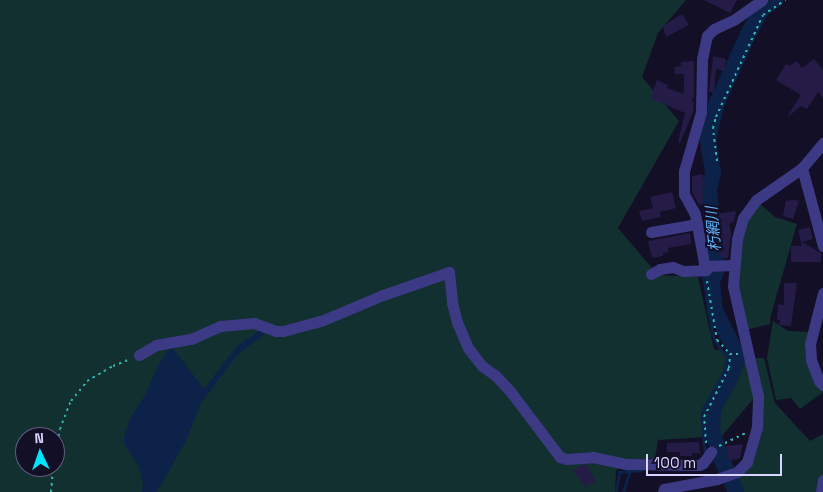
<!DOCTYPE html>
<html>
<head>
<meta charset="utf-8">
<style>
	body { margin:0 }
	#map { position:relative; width:823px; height:492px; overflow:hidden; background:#130f26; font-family:"Space Grotesk","Noto Sans JP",sans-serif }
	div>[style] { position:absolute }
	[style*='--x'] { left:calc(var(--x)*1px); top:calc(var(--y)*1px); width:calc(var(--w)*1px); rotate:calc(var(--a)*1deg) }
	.green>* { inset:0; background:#12302f }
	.water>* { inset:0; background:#0c2248 }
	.stream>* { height:2.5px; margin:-1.25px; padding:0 1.25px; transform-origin:1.25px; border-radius:1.25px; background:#0c2248 }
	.river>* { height:16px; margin:-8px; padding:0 8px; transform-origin:8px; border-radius:8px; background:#0c2248 }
	.building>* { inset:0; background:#241b47 }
	.path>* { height:2px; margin-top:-1px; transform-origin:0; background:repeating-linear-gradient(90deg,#2fb8b0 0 2.5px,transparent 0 6.5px) }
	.minor>* { height:11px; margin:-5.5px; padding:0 5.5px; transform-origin:5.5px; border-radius:5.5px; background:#3d3a85 }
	span { translate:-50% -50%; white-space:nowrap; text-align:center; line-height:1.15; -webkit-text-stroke:4px #130f26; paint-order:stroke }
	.water-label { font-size:15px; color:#62b6ff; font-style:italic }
	.north { position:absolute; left:15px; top:427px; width:50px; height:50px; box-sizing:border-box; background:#130f26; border:1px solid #625e7d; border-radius:50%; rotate:357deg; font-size:14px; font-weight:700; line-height:20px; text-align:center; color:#d9d4ff }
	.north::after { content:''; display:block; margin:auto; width:18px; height:22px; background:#00e5ff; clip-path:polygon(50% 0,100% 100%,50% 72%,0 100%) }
	.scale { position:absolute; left:646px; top:454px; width:136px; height:22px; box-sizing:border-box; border:2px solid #d9d4ff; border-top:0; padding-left:6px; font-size:15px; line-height:18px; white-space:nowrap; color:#d9d4ff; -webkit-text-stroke:4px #130f26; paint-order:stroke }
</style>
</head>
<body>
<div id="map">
	<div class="green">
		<i style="clip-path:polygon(evenodd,0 0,686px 0,658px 33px,642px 77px,679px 121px,618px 228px,658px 275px,698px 277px,714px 349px,745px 358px,764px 358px,775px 403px,810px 441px,823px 434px,823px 492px,741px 492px,732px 472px,749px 461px,754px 398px,722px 436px,658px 440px,655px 459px,626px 460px,616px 471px,615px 492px,0 492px,0 0,25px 437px,55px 437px,55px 467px,25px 467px,25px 437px)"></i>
		<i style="clip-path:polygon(758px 202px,775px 217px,797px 224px,770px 318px,770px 324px,746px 330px,736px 282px,745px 219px)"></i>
		<i style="clip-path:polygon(773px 321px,788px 331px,812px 332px,808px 348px,823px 392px,800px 409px,791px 398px,776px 400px,767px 358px)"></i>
	</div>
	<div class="water">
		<i style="clip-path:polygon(262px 329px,266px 333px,236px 356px,200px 405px,186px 441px,161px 485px,155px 492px,142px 492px,143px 484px,139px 466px,124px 444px,124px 437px,131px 416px,144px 397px,159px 364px,171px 346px,204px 389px,237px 346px)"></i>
	</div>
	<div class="stream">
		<i style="--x:703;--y:273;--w:63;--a:80.8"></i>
		<i style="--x:713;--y:335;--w:13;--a:63"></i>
		<i style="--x:719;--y:347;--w:13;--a:48"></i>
		<i style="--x:728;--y:357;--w:16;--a:104"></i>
		<i style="--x:724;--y:373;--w:40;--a:119.7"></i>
		<i style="--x:704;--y:408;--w:9;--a:103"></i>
		<i style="--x:702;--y:417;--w:34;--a:85"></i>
		<i style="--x:704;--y:468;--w:22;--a:-47"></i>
		<i style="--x:672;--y:470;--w:12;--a:0"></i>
		<i style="--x:616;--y:492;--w:20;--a:-81"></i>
		<i style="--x:619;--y:472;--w:23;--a:-5"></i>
		<i style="--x:623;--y:492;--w:22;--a:-72"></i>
	</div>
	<div class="river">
		<i style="--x:736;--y:492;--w:39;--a:-114"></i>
		<i style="--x:720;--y:456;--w:27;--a:-107"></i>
		<i style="--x:712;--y:430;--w:21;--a:-87"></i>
		<i style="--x:713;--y:409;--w:39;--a:-61"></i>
		<i style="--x:732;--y:375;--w:17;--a:-73"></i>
		<i style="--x:737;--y:359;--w:16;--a:-108"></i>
		<i style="--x:732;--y:344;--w:37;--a:-117"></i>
		<i style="--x:715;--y:311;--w:30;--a:-96"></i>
		<i style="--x:712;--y:281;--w:10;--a:-66"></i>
		<i style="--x:716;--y:272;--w:15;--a:-90"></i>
		<i style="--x:716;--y:257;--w:67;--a:-96"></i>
		<i style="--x:709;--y:190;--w:18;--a:-77"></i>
		<i style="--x:713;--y:172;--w:32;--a:-99"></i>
		<i style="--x:708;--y:140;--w:36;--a:-77"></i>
		<i style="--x:716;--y:105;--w:78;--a:-65.7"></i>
		<i style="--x:748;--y:34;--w:29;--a:-61"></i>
		<i style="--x:762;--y:9;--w:16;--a:-35"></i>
	</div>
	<div class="building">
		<i style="clip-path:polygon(704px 0,737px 0,730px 13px)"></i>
		<i style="clip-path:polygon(682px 14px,689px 25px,666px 37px,663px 26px)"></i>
		<i style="clip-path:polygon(713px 56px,726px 59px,724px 71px,716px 69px,714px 92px,709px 92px)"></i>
		<i style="clip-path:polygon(814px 59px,823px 70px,823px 98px,818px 92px,807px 109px,801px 106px,789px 116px,788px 115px,801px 95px,776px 80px,786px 64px,790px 66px,797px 61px,802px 68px)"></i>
		<i style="clip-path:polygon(694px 61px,694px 96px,691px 101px,694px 102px,693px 112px,680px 143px,678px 142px,685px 113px,650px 98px,657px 80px,668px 85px,667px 88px,684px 94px,684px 74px,675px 74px,674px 67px,681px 66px,681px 62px)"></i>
		<i style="clip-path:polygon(703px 174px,705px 186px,702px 186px,704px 204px,699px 205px,692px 192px,692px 176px)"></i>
		<i style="clip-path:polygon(672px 192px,676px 208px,660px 212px,661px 217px,642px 221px,639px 211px,653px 208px,650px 197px)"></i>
		<i style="clip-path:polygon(791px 199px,799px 201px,793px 219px,783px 216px,786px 200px,790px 201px)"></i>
		<i style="clip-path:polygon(736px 211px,734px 222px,729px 223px,731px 234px,728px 258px,724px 258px,721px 256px,715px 214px)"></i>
		<i style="clip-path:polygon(810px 227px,813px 239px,802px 242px,821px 253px,821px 262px,791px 262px,791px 246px,802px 246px,798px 230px)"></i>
		<i style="clip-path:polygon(690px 233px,691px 244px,668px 248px,669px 252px,663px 253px,663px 256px,652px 258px,648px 241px)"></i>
		<i style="clip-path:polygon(784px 283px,797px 283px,791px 326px,779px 325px,780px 320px,777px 320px,778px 304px,784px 305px)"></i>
		<i style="clip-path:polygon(699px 442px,700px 453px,692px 453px,692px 456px,680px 456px,680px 452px,667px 452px,667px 443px)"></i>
		<i style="clip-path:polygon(743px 444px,740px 458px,729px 461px,726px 446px)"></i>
		<i style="clip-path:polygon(582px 465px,587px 465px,595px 481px,586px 487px,573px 471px)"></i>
	</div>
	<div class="path">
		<i style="--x:717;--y:161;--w:33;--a:-97"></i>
		<i style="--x:713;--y:128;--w:11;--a:-75"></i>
		<i style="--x:716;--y:117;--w:112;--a:-65.3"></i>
		<i style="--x:763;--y:15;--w:27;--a:-34"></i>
		<i style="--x:707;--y:281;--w:60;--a:80.4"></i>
		<i style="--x:717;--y:340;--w:19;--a:47"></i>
		<i style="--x:730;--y:354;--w:8;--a:0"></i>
		<i style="--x:706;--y:443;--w:26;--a:-94"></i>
		<i style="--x:704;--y:417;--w:55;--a:-63"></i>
		<i style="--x:729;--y:368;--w:14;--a:-86"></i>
		<i style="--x:719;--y:446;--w:30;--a:-26"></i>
		<i style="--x:55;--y:456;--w:27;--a:-80"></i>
		<i style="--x:60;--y:429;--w:30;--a:-69"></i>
		<i style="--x:71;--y:401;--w:26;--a:-51"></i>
		<i style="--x:87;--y:381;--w:30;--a:-30"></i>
		<i style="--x:113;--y:366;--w:18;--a:-22"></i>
		<i style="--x:51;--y:492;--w:25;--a:-85"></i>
	</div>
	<div class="minor">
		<i style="--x:802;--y:168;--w:81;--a:74.9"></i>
		<i style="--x:651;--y:232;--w:47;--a:-9.9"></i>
		<i style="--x:734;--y:265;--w:28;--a:178"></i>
		<i style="--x:706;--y:266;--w:4;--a:-124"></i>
		<i style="--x:704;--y:263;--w:50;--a:-100.4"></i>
		<i style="--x:695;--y:214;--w:23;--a:-119"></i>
		<i style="--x:684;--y:194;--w:23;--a:-90"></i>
		<i style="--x:684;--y:171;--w:61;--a:-73.9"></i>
		<i style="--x:701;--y:112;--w:53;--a:-88.9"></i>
		<i style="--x:702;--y:59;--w:24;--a:-78"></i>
		<i style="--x:707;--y:36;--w:10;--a:-45"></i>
		<i style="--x:714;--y:29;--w:23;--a:-25"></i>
		<i style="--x:735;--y:19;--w:33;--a:-35"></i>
		<i style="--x:651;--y:274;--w:10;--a:-29"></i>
		<i style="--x:660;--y:269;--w:13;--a:-9"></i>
		<i style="--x:673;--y:267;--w:11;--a:22"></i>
		<i style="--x:683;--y:271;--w:23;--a:-2"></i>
		<i style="--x:823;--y:293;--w:53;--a:104.3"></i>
		<i style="--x:810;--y:344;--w:16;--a:86"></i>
		<i style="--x:811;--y:360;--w:22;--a:69"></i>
		<i style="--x:819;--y:381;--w:6;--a:45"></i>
		<i style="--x:139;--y:355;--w:20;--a:-30"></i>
		<i style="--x:156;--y:345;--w:36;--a:-10"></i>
		<i style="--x:191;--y:339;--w:32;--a:-24"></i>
		<i style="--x:220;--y:326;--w:34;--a:-5"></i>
		<i style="--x:254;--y:323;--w:23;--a:20"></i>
		<i style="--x:276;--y:331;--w:7;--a:0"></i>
		<i style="--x:283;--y:331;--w:39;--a:-15"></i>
		<i style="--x:321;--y:321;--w:67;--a:-22.8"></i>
		<i style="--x:383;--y:295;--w:70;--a:-19.2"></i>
		<i style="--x:449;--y:272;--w:31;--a:84"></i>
		<i style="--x:452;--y:303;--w:20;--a:75"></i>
		<i style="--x:457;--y:322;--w:28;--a:67"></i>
		<i style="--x:468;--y:348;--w:23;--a:52"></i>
		<i style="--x:482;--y:366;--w:16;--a:35"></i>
		<i style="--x:495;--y:375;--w:22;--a:47"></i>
		<i style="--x:510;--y:391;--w:83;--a:52.9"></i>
		<i style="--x:560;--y:457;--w:7;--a:16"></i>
		<i style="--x:567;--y:459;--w:26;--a:-4"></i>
		<i style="--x:593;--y:457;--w:35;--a:12"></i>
		<i style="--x:627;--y:464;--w:72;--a:0.8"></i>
		<i style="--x:699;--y:465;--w:4;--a:-27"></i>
		<i style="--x:703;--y:463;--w:14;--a:-54"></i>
		<i style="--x:663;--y:492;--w:3;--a:-72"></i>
		<i style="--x:664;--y:489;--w:54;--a:-10.7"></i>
		<i style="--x:717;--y:479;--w:21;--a:-19"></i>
		<i style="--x:737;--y:472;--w:14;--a:-45"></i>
		<i style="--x:747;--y:462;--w:35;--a:-74"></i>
		<i style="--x:757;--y:428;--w:32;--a:-88"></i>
		<i style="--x:758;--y:396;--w:113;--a:-102.8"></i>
		<i style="--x:733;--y:286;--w:47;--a:-85.1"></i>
		<i style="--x:737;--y:239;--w:22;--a:-74"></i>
		<i style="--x:743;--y:218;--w:22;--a:-54"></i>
		<i style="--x:756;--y:200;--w:56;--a:-34.8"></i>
		<i style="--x:802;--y:168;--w:33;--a:-50"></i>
		<i style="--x:821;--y:492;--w:12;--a:-81"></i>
	</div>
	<div class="water-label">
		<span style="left:713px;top:229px;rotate:-95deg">朽網川</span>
	</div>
	<div class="north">N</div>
	<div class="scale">100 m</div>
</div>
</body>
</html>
